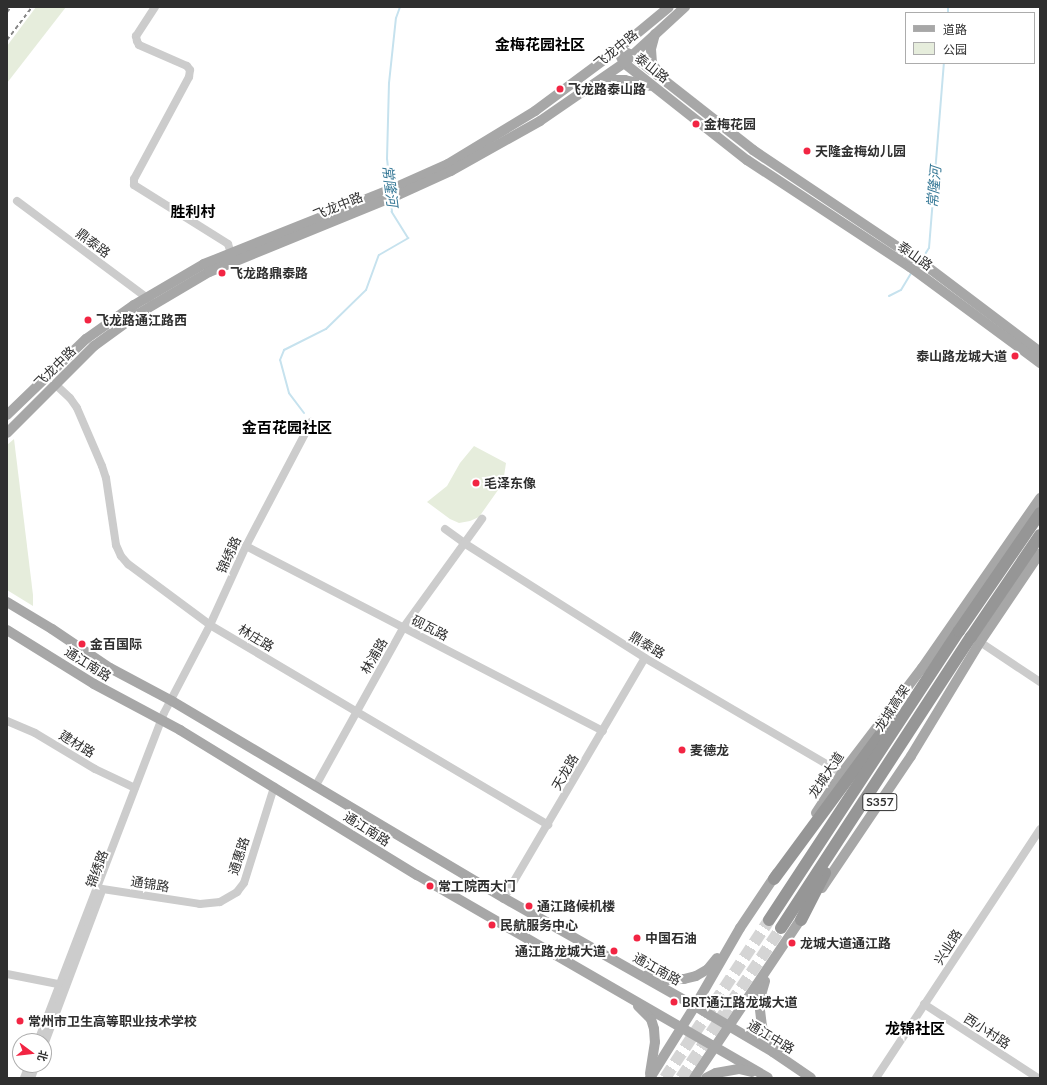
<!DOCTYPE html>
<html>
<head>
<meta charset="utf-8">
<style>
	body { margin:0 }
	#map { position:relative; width:1047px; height:1085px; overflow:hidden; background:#fff; font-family:Lato,"Noto Sans SC",sans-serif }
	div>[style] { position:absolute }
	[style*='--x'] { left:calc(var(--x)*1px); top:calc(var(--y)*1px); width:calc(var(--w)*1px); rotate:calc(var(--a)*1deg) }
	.green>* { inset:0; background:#e6eddc }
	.stream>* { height:2px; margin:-1px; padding:0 1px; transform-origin:1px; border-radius:1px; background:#c6e2ee }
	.highway-tunnel>* { height:12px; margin-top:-6px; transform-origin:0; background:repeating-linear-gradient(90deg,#d5d5d5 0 12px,transparent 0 18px) }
	.minor>* { height:8px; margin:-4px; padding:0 4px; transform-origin:4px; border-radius:4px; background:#ccc }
	.major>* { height:10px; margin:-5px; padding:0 5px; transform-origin:5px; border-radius:5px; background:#a7a7a7 }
	.highway>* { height:12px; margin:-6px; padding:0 6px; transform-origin:6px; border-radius:6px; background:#969696 }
	.rail>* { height:2px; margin-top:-1px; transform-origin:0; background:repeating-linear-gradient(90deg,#848484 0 4px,transparent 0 7px) }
	.dots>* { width:11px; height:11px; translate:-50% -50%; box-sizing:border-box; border:2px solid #fff; border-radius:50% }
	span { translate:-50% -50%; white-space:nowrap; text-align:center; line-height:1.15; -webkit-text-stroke:4px #fff; paint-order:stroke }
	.shield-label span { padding:1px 3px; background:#fff; border:1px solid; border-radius:3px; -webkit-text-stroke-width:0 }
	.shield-label { font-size:12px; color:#2f2f2f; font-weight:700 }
	.street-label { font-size:13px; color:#2f2f2f }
	.poi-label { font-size:13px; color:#2f2f2f; font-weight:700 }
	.left { translate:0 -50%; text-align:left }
	.right { translate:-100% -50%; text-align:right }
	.water-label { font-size:14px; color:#377997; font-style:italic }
	.quarter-label { font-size:15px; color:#000; font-weight:700 }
	.frame { position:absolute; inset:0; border:8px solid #2f2f2f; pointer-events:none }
	.legend { position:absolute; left:905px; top:12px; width:130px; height:52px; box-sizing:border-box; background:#fff; border:1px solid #acacac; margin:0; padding:5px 7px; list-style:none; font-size:12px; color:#2f2f2f }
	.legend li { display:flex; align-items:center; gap:8px; height:20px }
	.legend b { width:20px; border:1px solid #acacac }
	.north { position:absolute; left:12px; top:1033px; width:40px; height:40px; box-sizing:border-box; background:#fff; border:1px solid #acacac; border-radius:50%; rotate:105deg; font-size:11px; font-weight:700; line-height:16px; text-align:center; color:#2f2f2f }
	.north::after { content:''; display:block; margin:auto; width:14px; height:18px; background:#f22543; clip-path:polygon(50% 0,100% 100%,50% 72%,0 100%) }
</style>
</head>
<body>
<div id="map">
	<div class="green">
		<i style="clip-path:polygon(36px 7px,66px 7px,7px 83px,7px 46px)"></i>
		<i style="clip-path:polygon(14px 439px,33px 595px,33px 606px,7px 590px,7px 445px)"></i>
		<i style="clip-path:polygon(474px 446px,506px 463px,503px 483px,479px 517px,470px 521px,459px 523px,450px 519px,427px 502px,447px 486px,460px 463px)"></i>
	</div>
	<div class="stream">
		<i style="--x:948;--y:13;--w:6;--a:-90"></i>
		<i style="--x:390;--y:187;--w:28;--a:-96"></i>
		<i style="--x:387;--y:159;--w:76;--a:-88.5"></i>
		<i style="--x:389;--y:83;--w:65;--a:-83.9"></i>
		<i style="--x:396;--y:18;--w:12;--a:-70"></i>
		<i style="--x:922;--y:259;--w:13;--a:-58"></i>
		<i style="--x:929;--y:248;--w:186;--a:-85.4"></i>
		<i style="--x:889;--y:296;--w:13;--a:-27"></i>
		<i style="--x:901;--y:290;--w:21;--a:-59"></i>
		<i style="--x:304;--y:413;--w:25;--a:-127"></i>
		<i style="--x:289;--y:393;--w:34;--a:-105"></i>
		<i style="--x:280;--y:360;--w:11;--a:-68"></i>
		<i style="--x:284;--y:350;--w:47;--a:-26.6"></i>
		<i style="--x:326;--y:329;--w:56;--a:-44.3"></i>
		<i style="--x:366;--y:290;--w:37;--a:-70"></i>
		<i style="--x:379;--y:255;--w:34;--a:-30"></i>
		<i style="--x:408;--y:238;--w:31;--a:-122"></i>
		<i style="--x:392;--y:212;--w:11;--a:-95"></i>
	</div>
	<div class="highway-tunnel">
		<i style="--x:665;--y:1078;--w:189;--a:-56.6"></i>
		<i style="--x:681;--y:1078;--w:180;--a:-56.3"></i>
	</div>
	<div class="minor">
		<i style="--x:155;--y:7;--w:35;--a:123"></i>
		<i style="--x:136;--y:36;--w:5;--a:79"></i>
		<i style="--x:137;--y:41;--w:4;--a:63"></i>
		<i style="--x:139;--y:45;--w:52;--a:23.6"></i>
		<i style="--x:187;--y:66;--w:5;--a:53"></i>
		<i style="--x:190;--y:70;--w:7;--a:98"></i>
		<i style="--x:189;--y:77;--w:116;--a:118.3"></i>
		<i style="--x:134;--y:179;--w:6;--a:90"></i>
		<i style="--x:134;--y:185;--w:111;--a:32.1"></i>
		<i style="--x:228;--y:244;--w:9;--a:72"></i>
		<i style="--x:17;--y:201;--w:167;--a:36.7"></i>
		<i style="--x:56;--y:385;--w:19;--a:43"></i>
		<i style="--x:70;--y:398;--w:12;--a:55"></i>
		<i style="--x:77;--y:408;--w:63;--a:66.7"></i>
		<i style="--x:102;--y:466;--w:13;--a:72"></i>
		<i style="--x:106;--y:478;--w:68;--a:81.5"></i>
		<i style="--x:116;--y:545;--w:12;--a:66"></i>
		<i style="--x:121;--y:556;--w:11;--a:49"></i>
		<i style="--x:128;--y:564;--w:102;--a:36.6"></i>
		<i style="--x:210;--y:625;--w:393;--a:30.6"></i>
		<i style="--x:445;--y:529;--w:24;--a:36"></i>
		<i style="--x:464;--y:543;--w:214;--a:32.4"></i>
		<i style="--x:645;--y:658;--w:228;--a:30.3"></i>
		<i style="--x:246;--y:546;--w:402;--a:27.4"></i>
		<i style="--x:980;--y:642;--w:72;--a:33.7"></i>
		<i style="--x:7;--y:721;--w:30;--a:23"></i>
		<i style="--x:35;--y:733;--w:70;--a:31"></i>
		<i style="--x:95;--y:769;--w:44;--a:25.4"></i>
		<i style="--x:315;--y:787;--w:182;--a:-61"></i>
		<i style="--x:403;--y:628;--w:135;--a:-54.1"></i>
		<i style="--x:96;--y:888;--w:105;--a:8.7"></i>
		<i style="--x:200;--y:904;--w:20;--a:-6"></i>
		<i style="--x:220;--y:902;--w:20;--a:-30"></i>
		<i style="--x:237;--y:892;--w:11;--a:-52"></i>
		<i style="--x:244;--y:883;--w:101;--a:-72.6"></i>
		<i style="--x:504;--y:898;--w:278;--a:-59.6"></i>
		<i style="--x:7;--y:974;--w:57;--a:11.1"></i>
		<i style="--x:924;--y:1004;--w:136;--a:33"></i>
		<i style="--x:38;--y:1041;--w:351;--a:-69"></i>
		<i style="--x:164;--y:713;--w:99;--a:-62.4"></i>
		<i style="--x:210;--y:625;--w:87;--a:-65.5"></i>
		<i style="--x:246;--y:546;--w:140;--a:-62.3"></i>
		<i style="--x:44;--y:1045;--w:162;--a:-69.4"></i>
		<i style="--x:24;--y:1078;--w:14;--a:-69"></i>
		<i style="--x:31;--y:1078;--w:14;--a:-69"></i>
		<i style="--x:876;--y:1078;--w:298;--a:-56.6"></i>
	</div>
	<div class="major">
		<i style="--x:655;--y:34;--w:16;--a:105"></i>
		<i style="--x:651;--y:49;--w:14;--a:86"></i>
		<i style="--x:652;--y:63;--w:12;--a:55"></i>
		<i style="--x:627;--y:53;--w:5;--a:22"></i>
		<i style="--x:632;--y:55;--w:154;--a:38.1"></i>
		<i style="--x:753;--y:150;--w:207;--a:33.8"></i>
		<i style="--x:925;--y:265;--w:144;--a:37.1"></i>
		<i style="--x:621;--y:57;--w:7;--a:63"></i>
		<i style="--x:624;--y:63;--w:157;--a:38.3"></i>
		<i style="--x:747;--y:160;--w:195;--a:33.3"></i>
		<i style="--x:910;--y:267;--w:162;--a:36.4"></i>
		<i style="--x:600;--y:83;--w:8;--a:-23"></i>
		<i style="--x:607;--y:80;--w:18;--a:0"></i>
		<i style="--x:625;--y:80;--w:26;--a:13"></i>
		<i style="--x:7;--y:415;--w:110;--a:-43.9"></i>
		<i style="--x:86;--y:339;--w:59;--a:-35.3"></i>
		<i style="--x:134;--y:305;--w:81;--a:-30.4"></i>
		<i style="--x:204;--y:264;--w:205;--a:-21.8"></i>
		<i style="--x:394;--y:188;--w:59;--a:-24"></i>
		<i style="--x:448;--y:164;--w:102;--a:-31.3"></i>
		<i style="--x:535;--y:111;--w:102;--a:-36.6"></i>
		<i style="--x:617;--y:50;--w:67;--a:-39.6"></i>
		<i style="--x:7;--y:433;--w:123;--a:-45"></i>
		<i style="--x:94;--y:346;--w:54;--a:-36"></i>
		<i style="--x:138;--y:314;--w:82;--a:-30.6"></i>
		<i style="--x:209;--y:272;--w:204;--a:-22.2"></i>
		<i style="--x:398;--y:195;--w:58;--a:-24.4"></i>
		<i style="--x:451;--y:171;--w:102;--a:-29.3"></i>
		<i style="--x:540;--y:121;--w:102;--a:-34.6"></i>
		<i style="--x:624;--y:63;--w:83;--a:-42.6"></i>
		<i style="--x:7;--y:602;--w:52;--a:31"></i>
		<i style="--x:52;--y:629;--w:70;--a:33.9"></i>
		<i style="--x:110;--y:668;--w:70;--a:28"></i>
		<i style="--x:172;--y:701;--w:386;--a:30.7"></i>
		<i style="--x:504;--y:898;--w:219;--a:29.5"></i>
		<i style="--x:695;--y:1006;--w:91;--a:30.5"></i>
		<i style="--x:773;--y:1052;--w:46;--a:34.4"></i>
		<i style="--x:7;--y:630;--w:102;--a:31.8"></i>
		<i style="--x:94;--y:684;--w:98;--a:28.1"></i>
		<i style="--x:180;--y:730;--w:278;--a:31.5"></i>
		<i style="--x:417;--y:875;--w:405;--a:30"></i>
		<i style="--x:816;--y:813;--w:48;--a:-57"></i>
		<i style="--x:842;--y:773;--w:132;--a:-52.7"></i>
		<i style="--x:922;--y:668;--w:207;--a:-55.2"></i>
		<i style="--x:822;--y:888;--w:159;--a:-56"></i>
		<i style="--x:911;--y:756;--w:133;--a:-58.8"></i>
		<i style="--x:980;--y:642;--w:107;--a:-56"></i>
		<i style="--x:647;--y:975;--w:22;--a:13"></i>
		<i style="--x:668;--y:980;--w:16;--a:-4"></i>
		<i style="--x:684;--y:979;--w:12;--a:-14"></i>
		<i style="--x:696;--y:976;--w:14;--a:-30"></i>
		<i style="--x:708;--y:969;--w:14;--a:-51"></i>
		<i style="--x:765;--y:981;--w:22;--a:106"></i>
		<i style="--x:759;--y:1002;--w:24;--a:83"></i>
		<i style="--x:762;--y:1026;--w:11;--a:75"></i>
		<i style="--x:765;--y:1037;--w:21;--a:47"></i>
		<i style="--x:638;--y:1006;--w:18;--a:45"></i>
		<i style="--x:651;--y:1019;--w:10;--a:73"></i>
		<i style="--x:654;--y:1029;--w:13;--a:86"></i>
		<i style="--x:655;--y:1042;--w:32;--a:99"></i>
		<i style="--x:650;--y:1078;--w:85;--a:-58"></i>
		<i style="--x:695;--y:1006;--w:90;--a:-60"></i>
		<i style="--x:740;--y:928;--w:66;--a:-56.1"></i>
		<i style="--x:694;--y:1078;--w:199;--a:-56.1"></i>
		<i style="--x:706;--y:1078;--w:11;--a:-27"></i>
		<i style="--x:716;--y:1073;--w:23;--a:-10"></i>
		<i style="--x:739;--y:1069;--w:13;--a:13"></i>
	</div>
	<div class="highway">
		<i style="--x:774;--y:879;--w:199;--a:-53.6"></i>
		<i style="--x:769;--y:920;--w:346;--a:-56.7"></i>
		<i style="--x:959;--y:631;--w:143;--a:-55.5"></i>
		<i style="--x:801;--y:920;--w:53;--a:-62.9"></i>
		<i style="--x:781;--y:928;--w:348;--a:-56.9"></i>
		<i style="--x:971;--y:637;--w:123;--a:-55.9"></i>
	</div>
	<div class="rail">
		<i style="--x:7;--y:12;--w:6;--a:-51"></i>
		<i style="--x:7;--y:40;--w:41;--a:-52.9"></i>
	</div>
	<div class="dots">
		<i style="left:560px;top:89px;background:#f22543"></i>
		<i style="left:696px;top:124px;background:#f22543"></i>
		<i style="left:807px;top:151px;background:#f22543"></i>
		<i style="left:222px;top:273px;background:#f22543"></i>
		<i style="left:88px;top:320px;background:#f22543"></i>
		<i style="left:1015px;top:356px;background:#f22543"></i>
		<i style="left:476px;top:483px;background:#f22543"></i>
		<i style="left:82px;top:644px;background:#f22543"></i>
		<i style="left:682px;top:750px;background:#f22543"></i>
		<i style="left:430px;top:886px;background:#f22543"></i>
		<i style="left:529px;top:906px;background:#f22543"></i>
		<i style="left:492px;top:925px;background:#f22543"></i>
		<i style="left:637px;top:938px;background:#f22543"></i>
		<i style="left:792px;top:943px;background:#f22543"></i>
		<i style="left:614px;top:951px;background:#f22543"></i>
		<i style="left:674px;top:1002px;background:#f22543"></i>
		<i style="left:20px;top:1021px;background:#f22543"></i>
	</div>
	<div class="shield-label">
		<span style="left:880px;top:802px">S357</span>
	</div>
	<div class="street-label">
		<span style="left:616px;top:49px;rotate:-39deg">飞龙中路</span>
		<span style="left:652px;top:68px;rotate:38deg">泰山路</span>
		<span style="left:338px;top:206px;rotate:-22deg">飞龙中路</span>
		<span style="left:93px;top:243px;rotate:37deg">鼎泰路</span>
		<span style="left:915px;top:256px;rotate:35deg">泰山路</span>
		<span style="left:55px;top:367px;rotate:-45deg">飞龙中路</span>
		<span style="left:229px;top:555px;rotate:-65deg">锦绣路</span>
		<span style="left:430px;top:628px;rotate:27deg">砚瓦路</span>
		<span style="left:256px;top:638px;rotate:31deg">林庄路</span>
		<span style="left:647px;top:645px;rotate:31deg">鼎泰路</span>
		<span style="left:374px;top:656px;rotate:-60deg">林浦路</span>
		<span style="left:88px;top:664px;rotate:32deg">通江南路</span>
		<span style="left:892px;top:708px;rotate:-57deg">龙城高架</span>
		<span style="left:77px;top:744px;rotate:31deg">建材路</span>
		<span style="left:565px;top:772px;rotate:-60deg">天龙路</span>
		<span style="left:826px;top:775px;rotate:-56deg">龙城大道</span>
		<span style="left:367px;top:829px;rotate:32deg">通江南路</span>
		<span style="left:239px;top:856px;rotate:-72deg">通惠路</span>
		<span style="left:97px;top:869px;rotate:-69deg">锦绣路</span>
		<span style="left:150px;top:884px;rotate:9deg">通锦路</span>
		<span style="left:948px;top:947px;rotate:-57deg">兴业路</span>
		<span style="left:657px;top:969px;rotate:29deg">通江南路</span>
		<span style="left:987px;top:1031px;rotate:33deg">西小村路</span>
		<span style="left:771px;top:1037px;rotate:31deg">通江中路</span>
	</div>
	<div class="poi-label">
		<span class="left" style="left:568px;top:89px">飞龙路泰山路</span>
		<span class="left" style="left:704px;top:124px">金梅花园</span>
		<span class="left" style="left:815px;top:151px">天隆金梅幼儿园</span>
		<span class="left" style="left:230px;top:273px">飞龙路鼎泰路</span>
		<span class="left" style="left:96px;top:320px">飞龙路通江路西</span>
		<span class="right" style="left:1007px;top:356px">泰山路龙城大道</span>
		<span class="left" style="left:484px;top:483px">毛泽东像</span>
		<span class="left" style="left:90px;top:644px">金百国际</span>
		<span class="left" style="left:690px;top:750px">麦德龙</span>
		<span class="left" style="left:438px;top:886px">常工院西大门</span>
		<span class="left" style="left:537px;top:906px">通江路候机楼</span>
		<span class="left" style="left:500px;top:925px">民航服务中心</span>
		<span class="left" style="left:645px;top:938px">中国石油</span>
		<span class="left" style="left:800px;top:943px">龙城大道通江路</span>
		<span class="right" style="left:606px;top:951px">通江路龙城大道</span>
		<span class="left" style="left:682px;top:1002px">BRT通江路龙城大道</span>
		<span class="left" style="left:28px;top:1021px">常州市卫生高等职业技术学校</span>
	</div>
	<div class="water-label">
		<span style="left:390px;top:186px;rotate:83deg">常隆河</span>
		<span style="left:934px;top:187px;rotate:-85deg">常隆河</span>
	</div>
	<div class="quarter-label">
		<span style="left:540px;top:45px">金梅花园社区</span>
		<span style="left:193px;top:212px">胜利村</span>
		<span style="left:287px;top:428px">金百花园社区</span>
		<span style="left:915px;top:1029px">龙锦社区</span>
	</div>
	<div class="frame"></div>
	<ul class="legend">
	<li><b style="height:5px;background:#a7a7a7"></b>道路</li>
	<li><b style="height:11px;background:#e6eddc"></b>公园</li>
	</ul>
	<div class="north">北</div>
</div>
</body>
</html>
